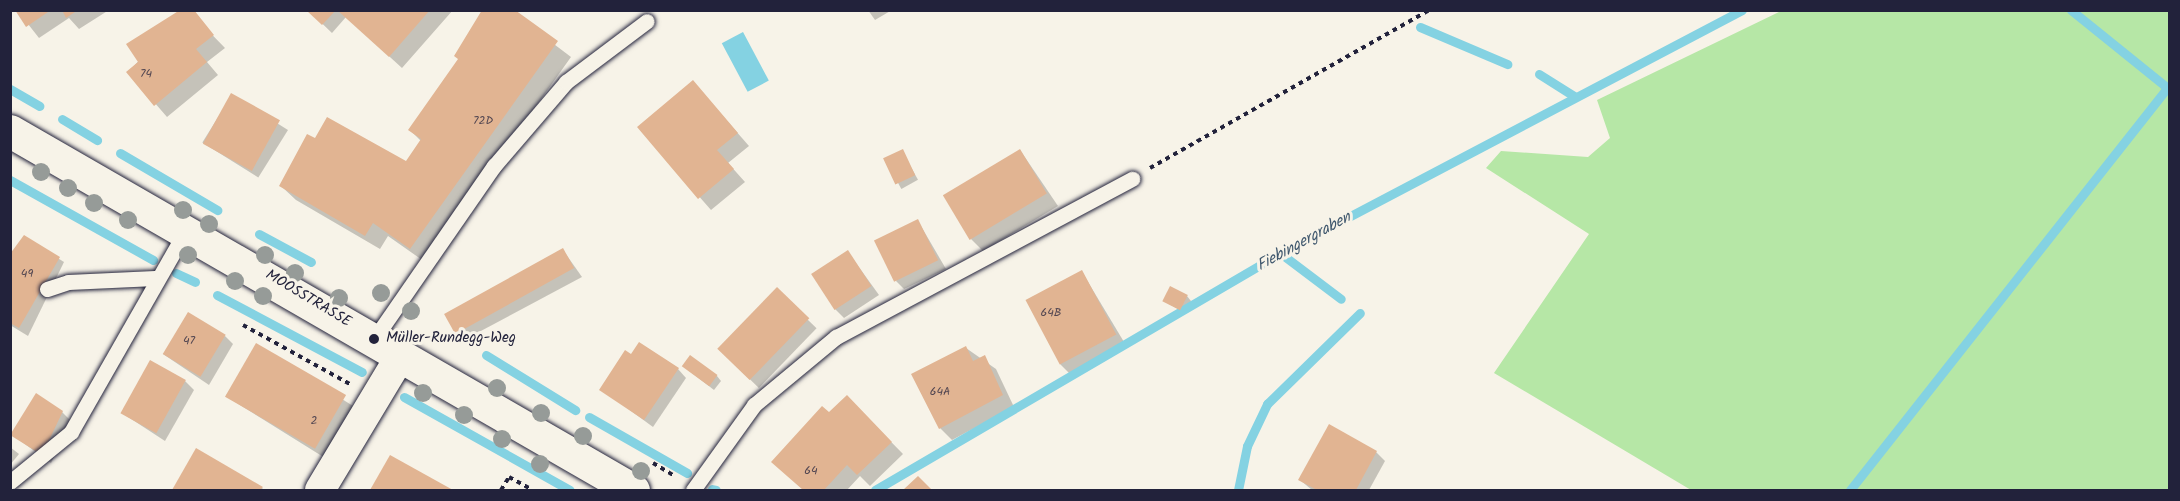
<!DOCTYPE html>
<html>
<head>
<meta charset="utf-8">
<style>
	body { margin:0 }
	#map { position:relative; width:2180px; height:501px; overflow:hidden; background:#f7f3e8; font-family:Kalam,sans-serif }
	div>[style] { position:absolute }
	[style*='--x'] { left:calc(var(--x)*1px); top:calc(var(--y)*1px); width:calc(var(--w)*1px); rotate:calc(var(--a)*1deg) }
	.green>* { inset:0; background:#b6e7a6 }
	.water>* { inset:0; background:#84d2e2; transform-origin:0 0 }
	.shadow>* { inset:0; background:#0003; transform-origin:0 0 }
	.stream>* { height:9px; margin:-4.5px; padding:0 4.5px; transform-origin:4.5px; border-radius:4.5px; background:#84d2e2 }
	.building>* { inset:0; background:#e1b492; transform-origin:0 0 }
	.path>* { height:4px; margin-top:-2px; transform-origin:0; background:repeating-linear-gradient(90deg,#22223b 0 4.5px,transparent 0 9px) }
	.roads { filter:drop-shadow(0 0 2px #22223b) drop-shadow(0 0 2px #22223b) }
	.service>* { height:15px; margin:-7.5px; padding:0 7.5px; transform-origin:7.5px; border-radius:7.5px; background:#f7f3e8 }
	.minor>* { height:30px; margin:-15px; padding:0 15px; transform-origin:15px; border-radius:15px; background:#f7f3e8 }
	.tertiary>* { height:33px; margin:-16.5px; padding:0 16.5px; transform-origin:16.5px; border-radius:16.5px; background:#f7f3e8 }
	.trees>* { width:18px; height:18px; margin:-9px; border-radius:50%; background:#969b98 }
	.dots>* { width:16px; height:16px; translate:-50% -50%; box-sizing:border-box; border:3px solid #f7f3e8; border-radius:50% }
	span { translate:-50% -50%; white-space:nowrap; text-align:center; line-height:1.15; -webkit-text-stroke:6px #f7f3e8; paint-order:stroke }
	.number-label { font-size:12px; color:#524651 }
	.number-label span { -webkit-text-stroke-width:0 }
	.street-label { font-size:15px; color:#22223b }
	.poi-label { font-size:15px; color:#22223b }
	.left { translate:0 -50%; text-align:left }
	.water-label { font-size:16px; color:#3f576d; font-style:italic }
	.frame { position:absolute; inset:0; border:12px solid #22223b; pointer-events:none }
</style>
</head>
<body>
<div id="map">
	<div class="green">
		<i style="clip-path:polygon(1781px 11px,2169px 11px,2169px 490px,1691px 490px,1494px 373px,1589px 234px,1486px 168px,1501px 151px,1588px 157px,1610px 138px,1597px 100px)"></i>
	</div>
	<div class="water">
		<i style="left:743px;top:32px;width:55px;height:24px;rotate:62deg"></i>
	</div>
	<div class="shadow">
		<i style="clip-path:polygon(17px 10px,109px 10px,79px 29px,69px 18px,39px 38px)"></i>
		<i style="clip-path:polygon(188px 10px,225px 48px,207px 62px,218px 75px,167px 117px,128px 72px)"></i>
		<i style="clip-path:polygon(308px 10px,453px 10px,402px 68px,346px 17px,332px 33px)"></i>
		<i style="clip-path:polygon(509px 10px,571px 57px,425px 262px,388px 236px,380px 249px,296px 200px,281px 186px,316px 140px,407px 162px,421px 141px,410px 130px)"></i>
		<i style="clip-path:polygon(868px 10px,892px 10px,875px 20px)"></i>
		<i style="clip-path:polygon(693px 82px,749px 146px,728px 163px,745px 182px,711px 210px,639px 128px)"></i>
		<i style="left:232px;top:95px;width:66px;height:56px;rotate:32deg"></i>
		<i style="clip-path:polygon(1020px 150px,1058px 206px,983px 251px,971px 239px)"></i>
		<i style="left:902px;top:151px;width:33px;height:19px;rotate:61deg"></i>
		<i style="clip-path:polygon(918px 221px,946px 269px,904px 289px,896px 281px)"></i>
		<i style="clip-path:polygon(24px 237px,64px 262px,28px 336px,10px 325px,10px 255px)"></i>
		<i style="clip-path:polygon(563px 250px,582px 277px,464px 340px,455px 331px)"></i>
		<i style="clip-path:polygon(848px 252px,879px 295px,844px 318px,835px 309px)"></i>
		<i style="clip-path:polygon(1082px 272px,1127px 347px,1072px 376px,1060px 364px)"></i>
		<i style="left:777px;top:290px;width:55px;height:83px;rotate:44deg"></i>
		<i style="clip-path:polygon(1187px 296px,1191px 301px,1185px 313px,1164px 301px)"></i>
		<i style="clip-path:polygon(225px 336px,233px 344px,209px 385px,163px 354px)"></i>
		<i style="left:257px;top:346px;width:119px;height:59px;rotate:32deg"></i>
		<i style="clip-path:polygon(966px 348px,996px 369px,1014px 407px,952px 440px,940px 428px)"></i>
		<i style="clip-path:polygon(631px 356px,678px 369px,686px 378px,653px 427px,601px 389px)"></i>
		<i style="clip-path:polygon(688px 370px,717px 376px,721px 381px,714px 390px)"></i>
		<i style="clip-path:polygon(185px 381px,194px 390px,165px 441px,122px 413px)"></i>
		<i style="clip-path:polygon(847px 397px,903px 454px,870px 486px,860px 476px,847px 490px,804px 490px,785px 473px)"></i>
		<i style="clip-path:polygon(62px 412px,71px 421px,51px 463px,11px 434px)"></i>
		<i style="clip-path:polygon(10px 447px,19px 454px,10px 465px)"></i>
		<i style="clip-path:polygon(197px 450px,262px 488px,264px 490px,173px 490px)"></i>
		<i style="clip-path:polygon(1376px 452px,1385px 461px,1369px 490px,1312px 490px,1300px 480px)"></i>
		<i style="clip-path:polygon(391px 457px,450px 490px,372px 490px)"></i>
	</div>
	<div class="stream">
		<i style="--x:2071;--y:10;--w:127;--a:38.9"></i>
		<i style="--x:1420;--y:27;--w:95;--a:23"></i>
		<i style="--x:1539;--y:74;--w:41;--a:32.2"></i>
		<i style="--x:10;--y:89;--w:34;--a:30"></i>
		<i style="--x:62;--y:119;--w:41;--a:31"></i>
		<i style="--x:120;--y:153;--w:113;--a:30.4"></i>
		<i style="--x:10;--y:180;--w:164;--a:29.2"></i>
		<i style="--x:259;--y:234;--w:59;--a:28.3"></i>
		<i style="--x:1280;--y:253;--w:76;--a:37"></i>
		<i style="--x:176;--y:273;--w:21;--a:25"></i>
		<i style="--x:217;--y:295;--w:164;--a:28"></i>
		<i style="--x:486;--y:355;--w:105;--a:31.7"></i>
		<i style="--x:404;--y:397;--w:190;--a:29.3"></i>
		<i style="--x:589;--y:417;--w:113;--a:29.7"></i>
		<i style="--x:712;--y:489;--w:4;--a:14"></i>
		<i style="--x:875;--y:490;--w:469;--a:-30.3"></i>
		<i style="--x:1280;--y:253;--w:522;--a:-27.74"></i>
		<i style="--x:1238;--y:490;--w:45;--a:-78.4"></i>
		<i style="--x:1247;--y:446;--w:47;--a:-64.5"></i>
		<i style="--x:1267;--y:404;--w:130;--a:-44.4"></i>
		<i style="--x:1850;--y:490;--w:512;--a:-51.74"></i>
	</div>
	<div class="building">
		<i style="clip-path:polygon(15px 10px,51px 10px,26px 27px)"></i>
		<i style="clip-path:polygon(62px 10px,78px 10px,66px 18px)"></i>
		<i style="clip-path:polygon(180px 10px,194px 10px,214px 35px,196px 49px,207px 62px,154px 106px,126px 72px,138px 62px,126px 44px)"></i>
		<i style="clip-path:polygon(306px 10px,336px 10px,322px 25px)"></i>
		<i style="clip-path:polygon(337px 10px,430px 10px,389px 57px)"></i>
		<i style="clip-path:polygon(482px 10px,515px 10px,558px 41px,410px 249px,373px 223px,365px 236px,279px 186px,307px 134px,315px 138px,327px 117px,406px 161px,421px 139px,408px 130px,458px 59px,454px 56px)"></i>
		<i style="clip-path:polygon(693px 80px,738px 133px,717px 150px,734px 169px,698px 199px,637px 127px)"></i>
		<i style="left:231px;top:93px;width:56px;height:58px;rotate:29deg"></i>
		<i style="left:903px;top:149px;width:29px;height:22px;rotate:65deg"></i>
		<i style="left:1020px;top:149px;width:52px;height:90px;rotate:59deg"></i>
		<i style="left:918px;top:219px;width:46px;height:49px;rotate:64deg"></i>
		<i style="clip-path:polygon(24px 235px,60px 257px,19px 328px,10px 323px,10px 254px)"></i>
		<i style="left:563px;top:248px;width:23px;height:136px;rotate:61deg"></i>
		<i style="left:848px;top:250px;width:43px;height:44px;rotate:57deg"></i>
		<i style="left:1082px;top:270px;width:73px;height:64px;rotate:62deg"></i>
		<i style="left:1170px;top:286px;width:20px;height:17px;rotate:27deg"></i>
		<i style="left:777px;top:287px;width:45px;height:86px;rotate:44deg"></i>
		<i style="left:188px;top:312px;width:44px;height:49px;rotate:31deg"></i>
		<i style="clip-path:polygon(639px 342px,679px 368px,644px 420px,599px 390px,625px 350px,631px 354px)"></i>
		<i style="left:256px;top:343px;width:104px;height:62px;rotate:30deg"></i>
		<i style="clip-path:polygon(966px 346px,973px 361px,985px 355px,1003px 395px,939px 429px,911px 374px)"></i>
		<i style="left:690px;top:355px;width:34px;height:14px;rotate:36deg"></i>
		<i style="left:150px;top:360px;width:41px;height:61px;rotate:29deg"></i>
		<i style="clip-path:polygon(36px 393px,63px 411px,42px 455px,10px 435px)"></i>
		<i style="clip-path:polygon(847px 395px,892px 442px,857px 475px,847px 465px,824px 490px,803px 490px,771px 462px,822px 406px,829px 412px)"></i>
		<i style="clip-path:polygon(1329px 424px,1377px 451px,1356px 490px,1317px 490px,1298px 480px)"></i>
		<i style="clip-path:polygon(196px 448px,263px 487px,260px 490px,172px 490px)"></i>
		<i style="clip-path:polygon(390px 455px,453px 490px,370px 490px)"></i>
		<i style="clip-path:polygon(918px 476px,932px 490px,903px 490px)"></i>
	</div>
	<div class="path">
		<i style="--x:1150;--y:168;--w:321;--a:-29.5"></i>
		<i style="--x:243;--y:325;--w:122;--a:28.9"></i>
		<i style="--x:653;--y:463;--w:26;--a:31"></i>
		<i style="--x:501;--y:490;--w:15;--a:-58"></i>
		<i style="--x:509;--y:477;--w:26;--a:29"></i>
	</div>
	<div class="roads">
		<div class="service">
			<i style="--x:47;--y:289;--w:22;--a:-18"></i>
			<i style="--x:68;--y:282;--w:87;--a:-2.6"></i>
			<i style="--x:374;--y:339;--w:211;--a:-55.3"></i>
			<i style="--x:494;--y:166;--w:111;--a:-49.4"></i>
			<i style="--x:566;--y:82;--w:101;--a:-37"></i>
			<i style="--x:10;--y:482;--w:79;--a:-39.3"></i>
			<i style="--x:71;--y:432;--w:234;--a:-60.3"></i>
			<i style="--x:693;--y:490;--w:105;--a:-54.3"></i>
			<i style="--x:754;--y:405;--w:107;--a:-39.7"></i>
			<i style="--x:836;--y:337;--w:336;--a:-28.1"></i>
		</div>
		<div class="minor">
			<i style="--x:320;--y:490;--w:157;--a:-59"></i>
		</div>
		<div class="tertiary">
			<i style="--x:10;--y:131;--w:719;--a:29.95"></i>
		</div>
	</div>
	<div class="trees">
		<i style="left:41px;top:172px"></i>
		<i style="left:68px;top:188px"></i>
		<i style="left:94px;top:203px"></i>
		<i style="left:183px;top:210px"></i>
		<i style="left:128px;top:220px"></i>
		<i style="left:209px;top:224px"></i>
		<i style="left:188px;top:255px"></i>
		<i style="left:265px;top:255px"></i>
		<i style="left:295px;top:273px"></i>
		<i style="left:235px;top:281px"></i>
		<i style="left:381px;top:293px"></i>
		<i style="left:263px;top:296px"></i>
		<i style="left:339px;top:298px"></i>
		<i style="left:411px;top:311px"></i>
		<i style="left:497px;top:388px"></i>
		<i style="left:423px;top:393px"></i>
		<i style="left:541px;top:413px"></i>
		<i style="left:464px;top:415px"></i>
		<i style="left:583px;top:436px"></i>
		<i style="left:502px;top:439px"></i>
		<i style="left:540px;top:464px"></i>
		<i style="left:641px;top:471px"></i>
	</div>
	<div class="dots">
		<i style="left:374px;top:339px;background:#22223b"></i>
	</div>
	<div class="number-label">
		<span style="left:146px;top:74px">74</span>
		<span style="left:483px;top:121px">72D</span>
		<span style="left:27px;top:274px">49</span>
		<span style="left:1051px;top:313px">64B</span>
		<span style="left:189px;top:341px">47</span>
		<span style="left:940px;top:392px">64A</span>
		<span style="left:314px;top:421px">2</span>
		<span style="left:811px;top:471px">64</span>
	</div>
	<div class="street-label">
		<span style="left:308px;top:299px;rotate:31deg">MOOSSTRASSE</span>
	</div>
	<div class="poi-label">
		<span class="left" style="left:386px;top:339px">Müller-Rundegg-Weg</span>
	</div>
	<div class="water-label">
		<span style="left:1304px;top:242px;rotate:-29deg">Fiebingergraben</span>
	</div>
	<div class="frame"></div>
</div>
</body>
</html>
